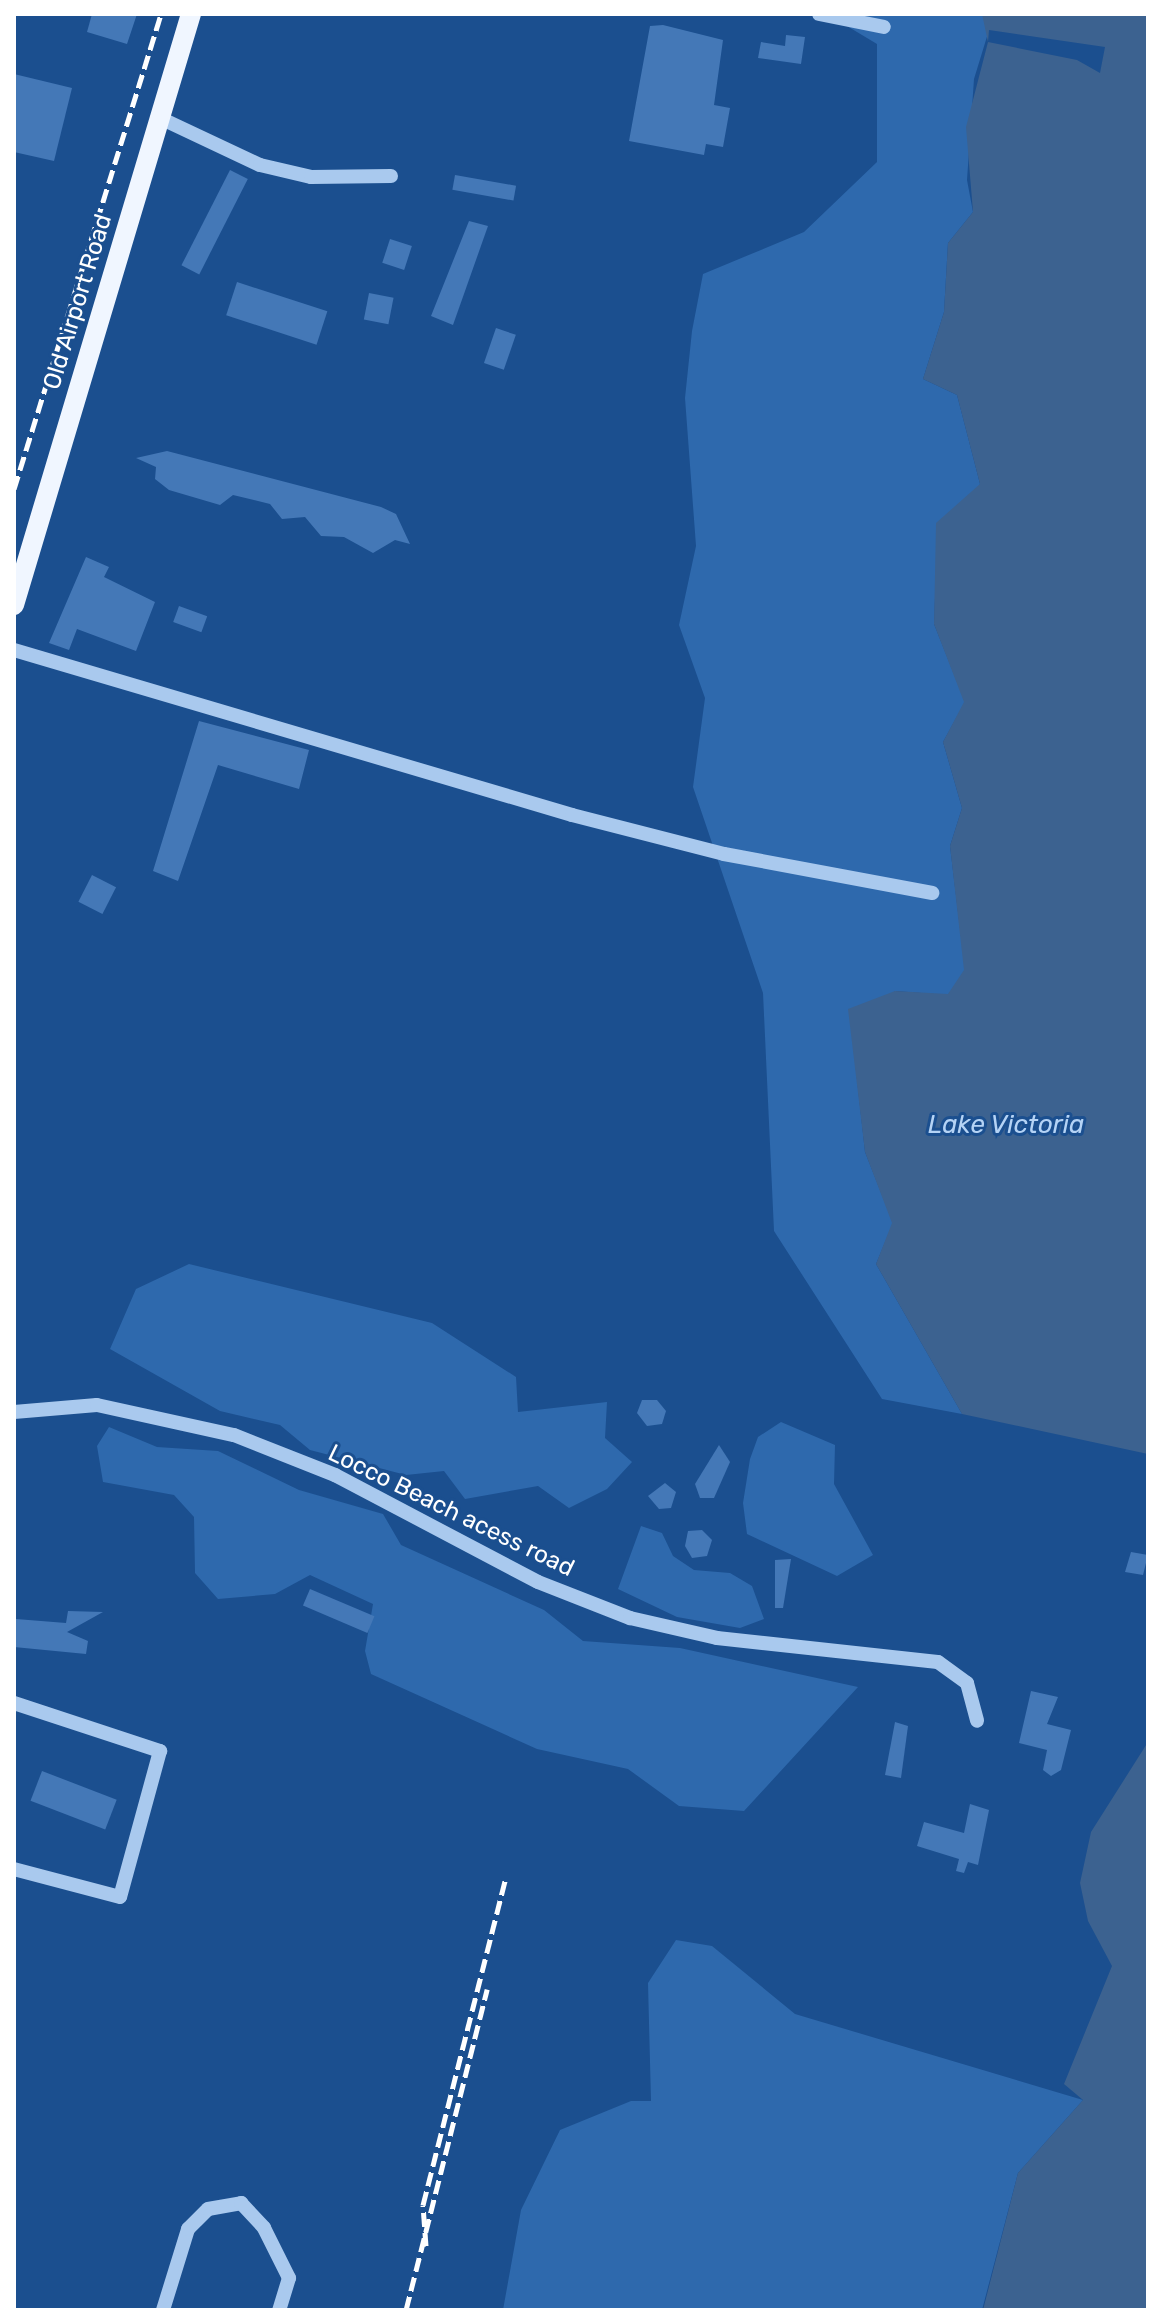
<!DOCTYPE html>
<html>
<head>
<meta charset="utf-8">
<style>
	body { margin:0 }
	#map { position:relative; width:1162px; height:2324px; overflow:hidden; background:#1b4f8f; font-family:Rubik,sans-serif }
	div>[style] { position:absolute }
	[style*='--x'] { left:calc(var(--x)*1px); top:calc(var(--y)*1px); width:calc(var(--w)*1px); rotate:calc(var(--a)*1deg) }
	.green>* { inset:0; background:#2e69ad }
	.water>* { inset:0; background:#3c6290 }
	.pier>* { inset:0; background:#1b4f8f }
	.building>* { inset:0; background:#4478b7; transform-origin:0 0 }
	.minor>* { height:14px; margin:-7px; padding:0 7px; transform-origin:7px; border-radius:7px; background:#a9c9ee }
	.major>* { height:20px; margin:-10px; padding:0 10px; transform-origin:10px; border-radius:10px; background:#f0f6ff }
	.rail>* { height:5px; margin-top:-2.5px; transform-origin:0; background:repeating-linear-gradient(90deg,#fff 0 14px,transparent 0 20px) }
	span { translate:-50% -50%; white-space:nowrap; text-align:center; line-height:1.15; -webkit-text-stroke:6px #1b4f8f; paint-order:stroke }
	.street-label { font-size:24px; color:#fff }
	.water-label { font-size:26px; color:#b5d3f5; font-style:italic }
	.frame { position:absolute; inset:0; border:16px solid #fff; pointer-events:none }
</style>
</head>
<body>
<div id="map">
	<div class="green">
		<i style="clip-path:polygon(827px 14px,982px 14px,989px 30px,974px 79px,967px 180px,973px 212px,948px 243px,944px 312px,923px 379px,957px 395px,980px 484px,936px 572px,934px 624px,965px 702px,943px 742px,962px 808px,950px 846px,965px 970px,948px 995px,895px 991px,854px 1052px,865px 1152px,893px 1223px,876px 1264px,962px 1414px,882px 1399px,774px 1231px,763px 993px,693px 787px,705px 698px,679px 625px,696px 546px,685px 398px,692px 331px,703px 274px,804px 232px,877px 162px,877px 44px)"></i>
		<i style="clip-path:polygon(189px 1264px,432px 1323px,516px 1377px,518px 1412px,607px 1402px,605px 1438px,632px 1462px,607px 1489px,569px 1508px,538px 1486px,465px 1499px,444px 1471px,406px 1475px,310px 1450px,280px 1425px,220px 1411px,110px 1349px,136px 1289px)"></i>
		<i style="clip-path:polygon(781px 1422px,835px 1445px,834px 1484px,873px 1555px,837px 1576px,747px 1534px,743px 1503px,750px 1459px,758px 1437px)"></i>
		<i style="clip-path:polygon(109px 1427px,157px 1447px,218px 1451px,299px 1490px,383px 1514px,401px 1545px,544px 1610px,583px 1641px,680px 1648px,858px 1687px,744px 1811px,679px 1806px,628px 1769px,537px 1749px,371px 1674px,365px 1651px,373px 1604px,310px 1575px,275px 1594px,218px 1599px,195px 1573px,194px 1517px,174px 1495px,103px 1482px,97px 1446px)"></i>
		<i style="clip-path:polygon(641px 1526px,662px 1533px,673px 1556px,694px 1570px,730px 1573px,752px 1586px,764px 1619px,740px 1628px,677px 1617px,618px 1589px)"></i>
		<i style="clip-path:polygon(676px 1940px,712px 1946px,795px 2014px,1083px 2100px,1018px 2173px,982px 2310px,503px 2310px,521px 2210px,560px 2130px,631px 2101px,651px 2101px,648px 1983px)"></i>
	</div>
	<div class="water">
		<i style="clip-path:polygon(982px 14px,1148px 14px,1148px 1454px,962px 1414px,876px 1264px,892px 1223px,865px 1152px,848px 1009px,895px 991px,948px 994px,964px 970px,950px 846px,962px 808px,943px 742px,964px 702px,934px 624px,936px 523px,980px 484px,957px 395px,923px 379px,944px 312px,948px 243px,973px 212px,966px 127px,988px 42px)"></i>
		<i style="clip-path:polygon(1148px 1742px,1148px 2310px,983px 2310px,1018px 2173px,1083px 2100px,1064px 2084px,1112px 1966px,1088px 1921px,1080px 1883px,1091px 1832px)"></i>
	</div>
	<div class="pier">
		<i style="clip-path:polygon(989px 30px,1105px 47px,1100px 73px,1077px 60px,988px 42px)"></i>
	</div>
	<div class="building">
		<i style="clip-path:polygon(92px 14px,137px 14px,127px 44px,87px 32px)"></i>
		<i style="clip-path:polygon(663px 25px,723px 40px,714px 105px,730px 108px,723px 147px,706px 144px,704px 155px,629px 141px,650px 26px)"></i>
		<i style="clip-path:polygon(786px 35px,805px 37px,801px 64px,758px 58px,761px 42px,785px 46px)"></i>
		<i style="clip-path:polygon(14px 74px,72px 88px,54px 161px,14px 152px)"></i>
		<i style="left:230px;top:170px;width:20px;height:107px;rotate:27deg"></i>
		<i style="left:455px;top:175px;width:62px;height:15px;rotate:10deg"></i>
		<i style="clip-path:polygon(469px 221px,488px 226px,453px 325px,431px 316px)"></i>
		<i style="left:390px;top:239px;width:23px;height:25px;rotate:18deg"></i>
		<i style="left:237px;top:282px;width:95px;height:35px;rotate:18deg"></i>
		<i style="left:369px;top:293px;width:25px;height:27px;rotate:11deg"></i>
		<i style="left:496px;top:328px;width:21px;height:37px;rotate:19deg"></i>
		<i style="clip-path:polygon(167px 451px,381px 507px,396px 514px,410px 544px,395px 540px,373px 553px,344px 537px,321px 536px,305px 517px,282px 519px,270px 504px,233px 495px,220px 505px,169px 490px,155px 479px,156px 467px,136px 458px)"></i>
		<i style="clip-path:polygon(86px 557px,109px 567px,104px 577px,155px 602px,136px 651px,77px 629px,69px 650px,49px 643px)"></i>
		<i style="left:179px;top:606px;width:30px;height:17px;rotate:20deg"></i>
		<i style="clip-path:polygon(199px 721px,309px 750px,299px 789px,218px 765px,178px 881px,153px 871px)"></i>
		<i style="left:92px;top:875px;width:27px;height:30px;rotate:27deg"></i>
		<i style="clip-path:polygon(642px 1400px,657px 1400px,666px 1411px,662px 1424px,647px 1426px,637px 1413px)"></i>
		<i style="clip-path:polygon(719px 1445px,730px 1462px,714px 1498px,700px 1498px,695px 1484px)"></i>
		<i style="clip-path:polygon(665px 1483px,676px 1492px,671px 1508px,659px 1509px,648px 1496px)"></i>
		<i style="clip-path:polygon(702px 1530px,712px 1540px,707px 1556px,692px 1558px,685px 1546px,688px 1531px)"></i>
		<i style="clip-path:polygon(1131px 1552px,1148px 1555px,1143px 1575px,1125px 1572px)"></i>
		<i style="clip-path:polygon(791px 1559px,783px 1608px,775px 1608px,775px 1560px)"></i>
		<i style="left:310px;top:1589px;width:70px;height:18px;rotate:23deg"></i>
		<i style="clip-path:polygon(68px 1611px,103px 1612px,67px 1632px,88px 1641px,86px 1654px,14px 1647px,16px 1619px,66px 1623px)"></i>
		<i style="clip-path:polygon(1031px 1691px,1058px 1697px,1047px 1724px,1071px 1730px,1061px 1770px,1051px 1776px,1043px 1770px,1047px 1750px,1019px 1743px)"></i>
		<i style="clip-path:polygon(895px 1722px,908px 1726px,901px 1778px,885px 1775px)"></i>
		<i style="left:42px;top:1771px;width:80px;height:32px;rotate:21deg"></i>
		<i style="clip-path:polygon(970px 1804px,989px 1810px,978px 1865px,968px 1862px,964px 1873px,956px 1871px,959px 1859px,917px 1846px,924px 1822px,964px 1833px)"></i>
	</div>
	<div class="minor">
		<i style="--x:819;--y:14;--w:66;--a:11.3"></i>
		<i style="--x:160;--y:118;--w:110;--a:25.2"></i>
		<i style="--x:260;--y:165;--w:52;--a:13.2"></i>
		<i style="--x:311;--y:177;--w:80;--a:-0.7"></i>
		<i style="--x:14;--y:650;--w:582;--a:16.47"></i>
		<i style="--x:572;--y:815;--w:157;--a:14.4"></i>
		<i style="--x:724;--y:854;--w:212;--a:10.6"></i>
		<i style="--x:14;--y:1412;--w:83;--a:-4.8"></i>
		<i style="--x:97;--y:1405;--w:140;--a:12.4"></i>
		<i style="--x:234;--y:1435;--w:109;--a:21.6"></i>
		<i style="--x:335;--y:1475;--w:229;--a:27.8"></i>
		<i style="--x:538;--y:1582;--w:99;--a:21.4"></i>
		<i style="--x:630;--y:1618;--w:89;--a:12.9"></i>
		<i style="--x:717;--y:1638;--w:222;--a:6.2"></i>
		<i style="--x:938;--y:1662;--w:36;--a:36"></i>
		<i style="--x:967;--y:1683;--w:39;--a:75"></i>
		<i style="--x:14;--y:1703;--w:154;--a:18.2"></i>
		<i style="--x:160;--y:1751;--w:151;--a:105.3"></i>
		<i style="--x:120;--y:1897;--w:110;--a:-165.2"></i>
		<i style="--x:163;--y:2310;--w:85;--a:-72.8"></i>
		<i style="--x:188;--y:2229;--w:28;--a:-45"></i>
		<i style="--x:208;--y:2209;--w:34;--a:-10"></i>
		<i style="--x:241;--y:2203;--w:34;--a:47"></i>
		<i style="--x:264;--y:2228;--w:56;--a:63.4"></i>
		<i style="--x:289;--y:2278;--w:34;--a:107"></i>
	</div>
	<div class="major">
		<i style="--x:14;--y:605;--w:617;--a:-73.33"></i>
	</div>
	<div class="rail">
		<i style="--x:14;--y:489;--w:497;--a:-72.8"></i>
		<i style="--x:426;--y:2246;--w:41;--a:-94.2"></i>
		<i style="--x:423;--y:2205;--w:335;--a:-75.8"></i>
		<i style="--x:406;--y:2310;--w:331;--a:-75.8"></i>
	</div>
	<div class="street-label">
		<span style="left:78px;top:302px;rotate:-73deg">Old Airport Road</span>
		<span style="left:451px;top:1511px;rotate:26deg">Locco Beach acess road</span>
	</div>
	<div class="water-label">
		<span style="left:1006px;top:1125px">Lake Victoria</span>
	</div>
	<div class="frame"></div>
</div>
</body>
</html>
